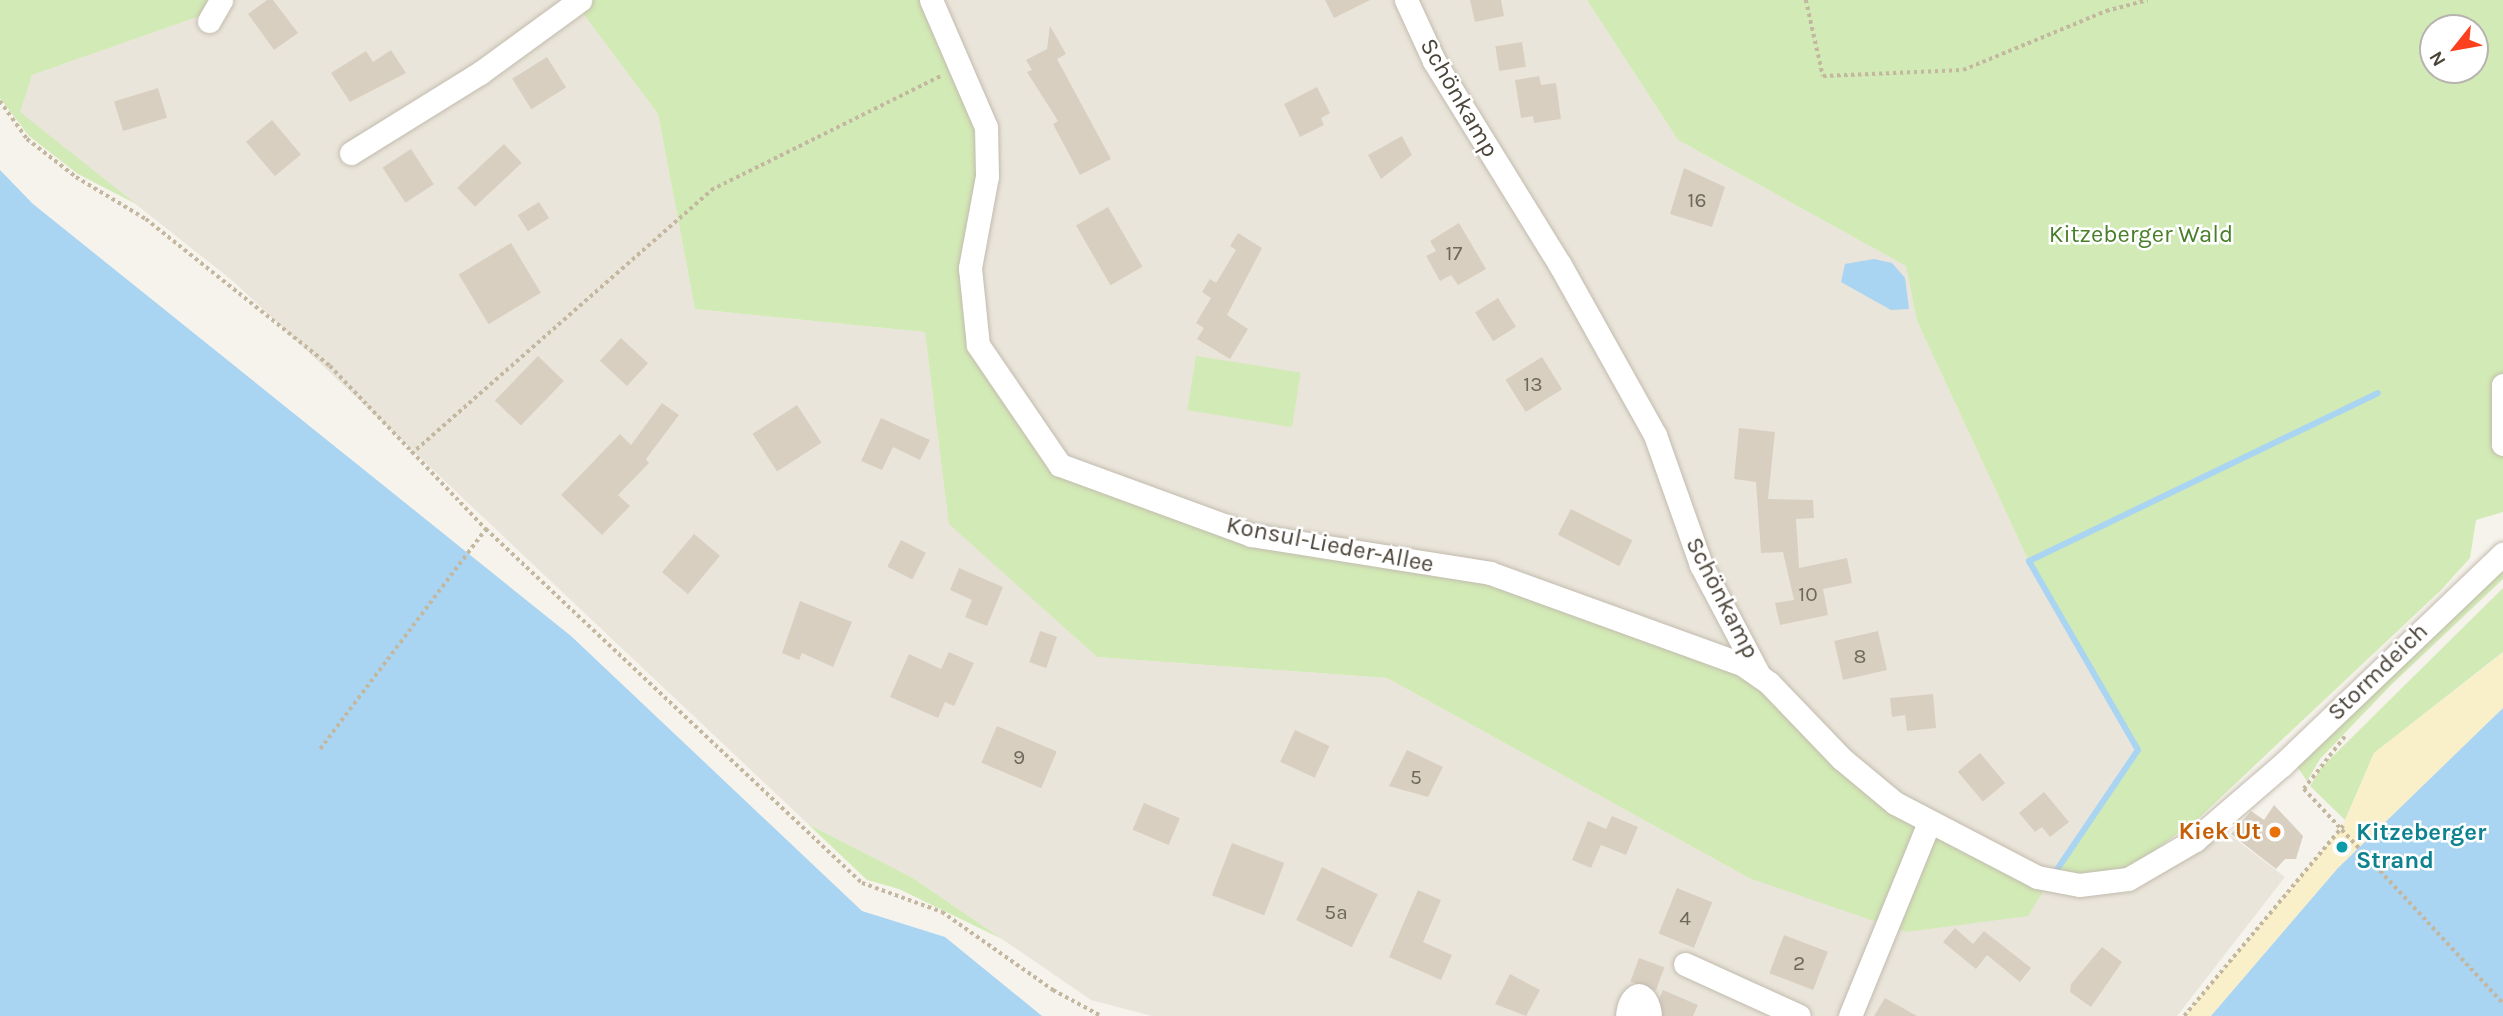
<!DOCTYPE html>
<html>
<head>
<meta charset="utf-8">
<style>
	body { margin:0 }
	#map { position:relative; width:2503px; height:1016px; overflow:hidden; background:#f6f3ec; font-family:Karla,sans-serif }
	div>[style] { position:absolute }
	[style*='--x'] { left:calc(var(--x)*1px); top:calc(var(--y)*1px); width:calc(var(--w)*1px); rotate:calc(var(--a)*1deg) }
	.residential>* { inset:0; background:#eae5da }
	.green>* { inset:0; background:#d2eab5; transform-origin:0 0 }
	.sand>* { inset:0; background:#f9efc9 }
	.water>* { inset:0; background:#a9d4f2 }
	.stream>* { height:6px; margin:-3px; padding:0 3px; transform-origin:3px; border-radius:3px; background:#a9d4f2 }
	.building>* { inset:0; background:#d8cfc1; transform-origin:0 0 }
	.path>* { height:3.5px; margin-top:-1.75px; transform-origin:0; background:repeating-linear-gradient(90deg,#c4b79f 0 3.5px,transparent 0 7px) }
	.roads { filter:drop-shadow(0 0 2px #c2bbae) drop-shadow(0 0 2px #c2bbae) }
	.minor>* { height:23px; margin:-11.5px; padding:0 11.5px; transform-origin:11.5px; border-radius:11.5px; background:#fff }
	.minor>.ring { margin:-11.5px; padding:0; box-sizing:content-box; background:none; border:23px solid #fff; border-radius:50% }
	.dots>* { width:19px; height:19px; translate:-50% -50%; box-sizing:border-box; border:4px solid #fff; border-radius:50% }
	span { translate:-50% -50%; white-space:nowrap; text-align:center; line-height:1.15; -webkit-text-stroke:5px #fff; paint-order:stroke }
	.number-label { font-size:21px; color:#6e675b }
	.number-label span { -webkit-text-stroke-width:0 }
	.street-label { font-size:24px; color:#4b4439 }
	.park-label { font-size:24px; color:#4a7f2a }
	.food-label { font-size:24px; color:#c56008; font-weight:700 }
	.right { translate:-100% -50%; text-align:right }
	.culture-label { font-size:24px; color:#0d838f; font-weight:700 }
	.left { translate:0 -50%; text-align:left }
	.north { position:absolute; left:2419px; top:14px; width:70px; height:70px; box-sizing:border-box; background:#fff; border:2px solid #b7b4b0; border-radius:50%; rotate:239deg; font-size:19px; font-weight:700; line-height:28px; text-align:center; color:#4b4439 }
	.north::after { content:''; display:block; margin:auto; width:24px; height:32px; background:#fc3f1d; clip-path:polygon(50% 0,100% 100%,50% 72%,0 100%) }
</style>
</head>
<body>
<div id="map">
	<div class="residential">
		<i style="clip-path:polygon(212px 0,573px 0,658px 114px,695px 309px,925px 332px,950px 524px,1097px 657px,1387px 678px,1749px 878px,1488px 581px,1251px 547px,1057px 467px,974px 347px,923px 0,1587px 0,1678px 140px,1906px 266px,1917px 321px,2024px 551px,2138px 750px,2045px 887px,2221px 828px,2285px 877px,2177px 1016px,1152px 1016px,1091px 1000px,913px 878px,808px 824px,233px 281px,19px 112px,32px 75px,203px 15px)"></i>
	</div>
	<div class="green">
		<i style="clip-path:polygon(0 0,212px 0,203px 15px,32px 75px,20px 112px,136px 204px,78px 174px,29px 136px,0 98px)"></i>
		<i style="clip-path:polygon(573px 0,923px 0,980px 129px,974px 347px,1057px 467px,1251px 547px,1488px 581px,1755px 681px,1856px 778px,2045px 888px,2028px 916px,1906px 932px,1749px 878px,1387px 678px,1097px 657px,949px 524px,925px 332px,695px 309px,658px 114px)"></i>
		<i style="clip-path:polygon(evenodd,1587px 0,2503px 0,2503px 512px,2476px 520px,2470px 558px,2441px 590px,2200px 817px,2142px 860px,2107px 877px,2056px 871px,2138px 750px,2024px 551px,1917px 321px,1906px 266px,1678px 140px,1587px 0,2433px 28px,2475px 28px,2475px 70px,2433px 70px,2433px 28px)"></i>
		<i style="left:1196px;top:356px;width:106px;height:55px;rotate:9deg"></i>
		<i style="clip-path:polygon(2503px 566px,2503px 579px,2391px 685px,2320px 759px,2307px 781px,2296px 765px)"></i>
		<i style="clip-path:polygon(2503px 588px,2503px 652px,2374px 753px,2345px 820px,2310px 786px,2321px 768px)"></i>
		<i style="clip-path:polygon(808px 824px,913px 878px,1002px 939px,899px 889px,867px 880px)"></i>
	</div>
	<div class="sand">
		<i style="clip-path:polygon(2503px 653px,2503px 708px,2338px 868px,2211px 1016px,2184px 1016px,2343px 826px,2374px 753px)"></i>
	</div>
	<div class="water">
		<i style="clip-path:polygon(0 170px,33px 204px,571px 636px,862px 911px,945px 937px,1042px 1016px,0 1016px)"></i>
		<i style="clip-path:polygon(1874px 259px,1892px 263px,1905px 278px,1909px 309px,1891px 310px,1841px 282px,1845px 264px)"></i>
		<i style="clip-path:polygon(2503px 708px,2503px 1016px,2211px 1016px,2338px 868px)"></i>
	</div>
	<div class="stream">
		<i style="--x:2056;--y:871;--w:146;--a:-55.9"></i>
		<i style="--x:2138;--y:750;--w:218;--a:-120"></i>
		<i style="--x:2029;--y:561;--w:387;--a:-25.7"></i>
	</div>
	<div class="building">
		<i style="clip-path:polygon(267px 0,273px 0,298px 33px,274px 50px,248px 14px)"></i>
		<i style="clip-path:polygon(1325px 0,1370px 0,1334px 18px)"></i>
		<i style="clip-path:polygon(1470px 0,1501px 0,1504px 16px,1475px 22px)"></i>
		<i style="clip-path:polygon(1050px 26px,1066px 54px,1057px 59px,1111px 159px,1080px 175px,1053px 124px,1058px 121px,1027px 72px,1032px 70px,1026px 60px,1047px 49px)"></i>
		<i style="left:1522px;top:42px;width:25px;height:27px;rotate:81deg"></i>
		<i style="clip-path:polygon(391px 50px,406px 73px,350px 102px,331px 73px,366px 51px,373px 62px)"></i>
		<i style="left:547px;top:57px;width:36px;height:41px;rotate:58deg"></i>
		<i style="clip-path:polygon(1539px 76px,1541px 85px,1556px 83px,1561px 119px,1534px 123px,1533px 116px,1521px 118px,1515px 80px)"></i>
		<i style="clip-path:polygon(1317px 87px,1330px 113px,1321px 118px,1324px 125px,1300px 137px,1284px 104px)"></i>
		<i style="left:158px;top:88px;width:31px;height:46px;rotate:73deg"></i>
		<i style="left:272px;top:120px;width:45px;height:34px;rotate:50deg"></i>
		<i style="clip-path:polygon(1402px 136px,1412px 155px,1381px 179px,1368px 155px)"></i>
		<i style="left:504px;top:144px;width:26px;height:64px;rotate:47deg"></i>
		<i style="left:411px;top:149px;width:42px;height:34px;rotate:57deg"></i>
		<i style="clip-path:polygon(1684px 168px,1725px 187px,1712px 227px,1670px 214px)"></i>
		<i style="left:539px;top:202px;width:19px;height:25px;rotate:58deg"></i>
		<i style="left:1108px;top:207px;width:69px;height:37px;rotate:60deg"></i>
		<i style="clip-path:polygon(1459px 223px,1486px 269px,1458px 285px,1451px 275px,1440px 281px,1426px 256px,1436px 251px,1430px 241px)"></i>
		<i style="clip-path:polygon(1238px 233px,1262px 248px,1227px 315px,1248px 329px,1230px 359px,1197px 339px,1204px 328px,1196px 323px,1211px 298px,1202px 292px,1210px 279px,1216px 283px,1236px 250px,1230px 246px)"></i>
		<i style="left:511px;top:243px;width:58px;height:61px;rotate:59deg"></i>
		<i style="left:1498px;top:298px;width:34px;height:27px;rotate:58deg"></i>
		<i style="left:621px;top:338px;width:37px;height:31px;rotate:43deg"></i>
		<i style="left:538px;top:356px;width:36px;height:62px;rotate:44deg"></i>
		<i style="left:1542px;top:357px;width:38px;height:43px;rotate:58deg"></i>
		<i style="clip-path:polygon(662px 403px,679px 415px,646px 459px,649px 463px,618px 495px,630px 506px,602px 535px,561px 495px,620px 434px,631px 445px)"></i>
		<i style="left:797px;top:405px;width:45px;height:53px;rotate:57deg"></i>
		<i style="clip-path:polygon(881px 418px,930px 440px,920px 460px,893px 447px,882px 470px,861px 461px)"></i>
		<i style="clip-path:polygon(1739px 428px,1775px 432px,1768px 499px,1813px 500px,1814px 518px,1796px 519px,1799px 568px,1847px 558px,1852px 583px,1823px 589px,1828px 615px,1780px 625px,1775px 603px,1794px 600px,1783px 552px,1761px 553px,1756px 482px,1734px 479px)"></i>
		<i style="left:1571px;top:509px;width:69px;height:29px;rotate:27deg"></i>
		<i style="left:694px;top:534px;width:34px;height:50px;rotate:40deg"></i>
		<i style="left:901px;top:540px;width:28px;height:30px;rotate:27deg"></i>
		<i style="clip-path:polygon(959px 568px,1003px 587px,987px 626px,965px 617px,972px 600px,950px 590px)"></i>
		<i style="clip-path:polygon(800px 601px,852px 622px,833px 667px,802px 653px,799px 660px,782px 653px)"></i>
		<i style="left:1040px;top:631px;width:18px;height:33px;rotate:19deg"></i>
		<i style="left:1878px;top:631px;width:40px;height:45px;rotate:77deg"></i>
		<i style="clip-path:polygon(949px 652px,974px 663px,954px 706px,945px 702px,938px 718px,890px 697px,909px 654px,941px 669px)"></i>
		<i style="clip-path:polygon(1933px 694px,1936px 728px,1907px 731px,1905px 715px,1892px 717px,1890px 698px)"></i>
		<i style="left:997px;top:726px;width:65px;height:40px;rotate:23deg"></i>
		<i style="left:1295px;top:730px;width:38px;height:35px;rotate:25deg"></i>
		<i style="clip-path:polygon(1407px 750px,1443px 767px,1428px 797px,1389px 786px)"></i>
		<i style="left:1980px;top:753px;width:39px;height:29px;rotate:50deg"></i>
		<i style="clip-path:polygon(2044px 792px,2069px 822px,2050px 837px,2042px 827px,2035px 832px,2019px 813px)"></i>
		<i style="left:1144px;top:803px;width:39px;height:29px;rotate:23deg"></i>
		<i style="clip-path:polygon(2274px 805px,2303px 836px,2296px 859px,2285px 859px,2276px 869px,2231px 834px,2251px 811px,2264px 820px)"></i>
		<i style="clip-path:polygon(1612px 816px,1638px 827px,1626px 855px,1601px 845px,1591px 868px,1572px 860px,1588px 821px,1606px 829px)"></i>
		<i style="left:1232px;top:843px;width:56px;height:56px;rotate:21deg"></i>
		<i style="left:1322px;top:867px;width:62px;height:59px;rotate:26deg"></i>
		<i style="left:1677px;top:888px;width:38px;height:49px;rotate:22deg"></i>
		<i style="clip-path:polygon(1418px 890px,1441px 900px,1423px 942px,1452px 955px,1441px 980px,1389px 957px)"></i>
		<i style="clip-path:polygon(1955px 928px,1973px 944px,1984px 931px,2031px 968px,2020px 982px,1987px 955px,1976px 969px,1943px 942px)"></i>
		<i style="left:1784px;top:935px;width:47px;height:41px;rotate:21deg"></i>
		<i style="clip-path:polygon(2102px 947px,2122px 962px,2091px 1007px,2070px 992px,2071px 984px)"></i>
		<i style="left:1639px;top:958px;width:27px;height:25px;rotate:20deg"></i>
		<i style="clip-path:polygon(1510px 974px,1540px 990px,1526px 1016px,1495px 1004px)"></i>
		<i style="clip-path:polygon(1663px 990px,1698px 1005px,1693px 1016px,1652px 1016px)"></i>
		<i style="clip-path:polygon(1885px 998px,1917px 1016px,1874px 1016px)"></i>
	</div>
	<div class="path">
		<i style="--x:1806;--y:0;--w:78;--a:77.4"></i>
		<i style="--x:1823;--y:76;--w:140;--a:-2.5"></i>
		<i style="--x:1963;--y:70;--w:155;--a:-22.4"></i>
		<i style="--x:2106;--y:11;--w:43;--a:-14.7"></i>
		<i style="--x:0;--y:101;--w:47;--a:54.6"></i>
		<i style="--x:27;--y:139;--w:62;--a:37.8"></i>
		<i style="--x:76;--y:177;--w:82;--a:31"></i>
		<i style="--x:146;--y:219;--w:236;--a:38.6"></i>
		<i style="--x:330;--y:366;--w:226;--a:46.3"></i>
		<i style="--x:486;--y:529;--w:516;--a:43.27"></i>
		<i style="--x:862;--y:883;--w:85;--a:19.9"></i>
		<i style="--x:942;--y:912;--w:136;--a:35.1"></i>
		<i style="--x:1053;--y:990;--w:55;--a:28.4"></i>
		<i style="--x:411;--y:454;--w:400;--a:-41.3"></i>
		<i style="--x:711;--y:190;--w:257;--a:-26.4"></i>
		<i style="--x:2345;--y:737;--w:66;--a:128.3"></i>
		<i style="--x:2304;--y:789;--w:292;--a:47.1"></i>
		<i style="--x:320;--y:749;--w:276;--a:-53"></i>
		<i style="--x:2184;--y:1016;--w:248;--a:-50.1"></i>
	</div>
	<div class="roads">
		<div class="minor">
			<i style="--x:931;--y:0;--w:138;--a:66.6"></i>
			<i style="--x:986;--y:127;--w:49;--a:88.8"></i>
			<i style="--x:987;--y:176;--w:94;--a:100.5"></i>
			<i style="--x:970;--y:268;--w:77;--a:84.1"></i>
			<i style="--x:978;--y:345;--w:145;--a:55.7"></i>
			<i style="--x:1060;--y:465;--w:203;--a:20.1"></i>
			<i style="--x:1251;--y:535;--w:242;--a:9"></i>
			<i style="--x:1490;--y:573;--w:268;--a:19.9"></i>
			<i style="--x:1742;--y:664;--w:33;--a:35"></i>
			<i style="--x:1769;--y:683;--w:105;--a:46.2"></i>
			<i style="--x:1842;--y:759;--w:69;--a:39.7"></i>
			<i style="--x:1895;--y:803;--w:160;--a:27.5"></i>
			<i style="--x:2037;--y:877;--w:43;--a:10.8"></i>
			<i style="--x:2079;--y:885;--w:49;--a:-7"></i>
			<i style="--x:2128;--y:879;--w:78;--a:-30.2"></i>
			<i style="--x:2195;--y:840;--w:115;--a:-40.8"></i>
			<i style="--x:2282;--y:765;--w:306;--a:-43.7"></i>
			<i style="--x:1406;--y:0;--w:67;--a:65.3"></i>
			<i style="--x:1434;--y:61;--w:240;--a:58.3"></i>
			<i style="--x:1560;--y:265;--w:195;--a:60.8"></i>
			<i style="--x:1655;--y:435;--w:138;--a:70.5"></i>
			<i style="--x:1701;--y:565;--w:124;--a:62.2"></i>
			<i style="--x:209;--y:21;--w:24;--a:-60"></i>
			<i style="--x:351;--y:153;--w:152;--a:-31.8"></i>
			<i style="--x:480;--y:73;--w:124;--a:-36.1"></i>
			<i style="--x:2503;--y:385;--w:59;--a:90"></i>
			<i style="--x:1685;--y:964;--w:125;--a:24.5"></i>
			<i class="ring" style="left:1627px;top:995px;width:-3px;height:-3px"></i>
			<i style="--x:1850;--y:1016;--w:209;--a:-67.8"></i>
		</div>
	</div>
	<div class="dots">
		<i style="left:2275px;top:832px;background:#e8710a"></i>
		<i style="left:2342px;top:847px;background:#0f9aa8"></i>
	</div>
	<div class="number-label">
		<span style="left:1697px;top:200px">16</span>
		<span style="left:1454px;top:253px">17</span>
		<span style="left:1533px;top:384px">13</span>
		<span style="left:1808px;top:594px">10</span>
		<span style="left:1860px;top:656px">8</span>
		<span style="left:1019px;top:757px">9</span>
		<span style="left:1416px;top:777px">5</span>
		<span style="left:1336px;top:912px">5a</span>
		<span style="left:1685px;top:918px">4</span>
		<span style="left:1799px;top:963px">2</span>
	</div>
	<div class="street-label">
		<span style="left:1459px;top:98px;rotate:60deg">Schönkamp</span>
		<span style="left:1330px;top:545px;rotate:11deg">Konsul-Lieder-Allee</span>
		<span style="left:1722px;top:598px;rotate:63deg">Schönkamp</span>
		<span style="left:2378px;top:672px;rotate:-44deg">Stormdeich</span>
	</div>
	<div class="park-label">
		<span style="left:2141px;top:235px">Kitzeberger Wald</span>
	</div>
	<div class="food-label">
		<span class="right" style="left:2261px;top:832px">Kiek Ut</span>
	</div>
	<div class="culture-label">
		<span class="left" style="left:2356px;top:847px">Kitzeberger<br>Strand</span>
	</div>
	<div class="north">N</div>
</div>
</body>
</html>
